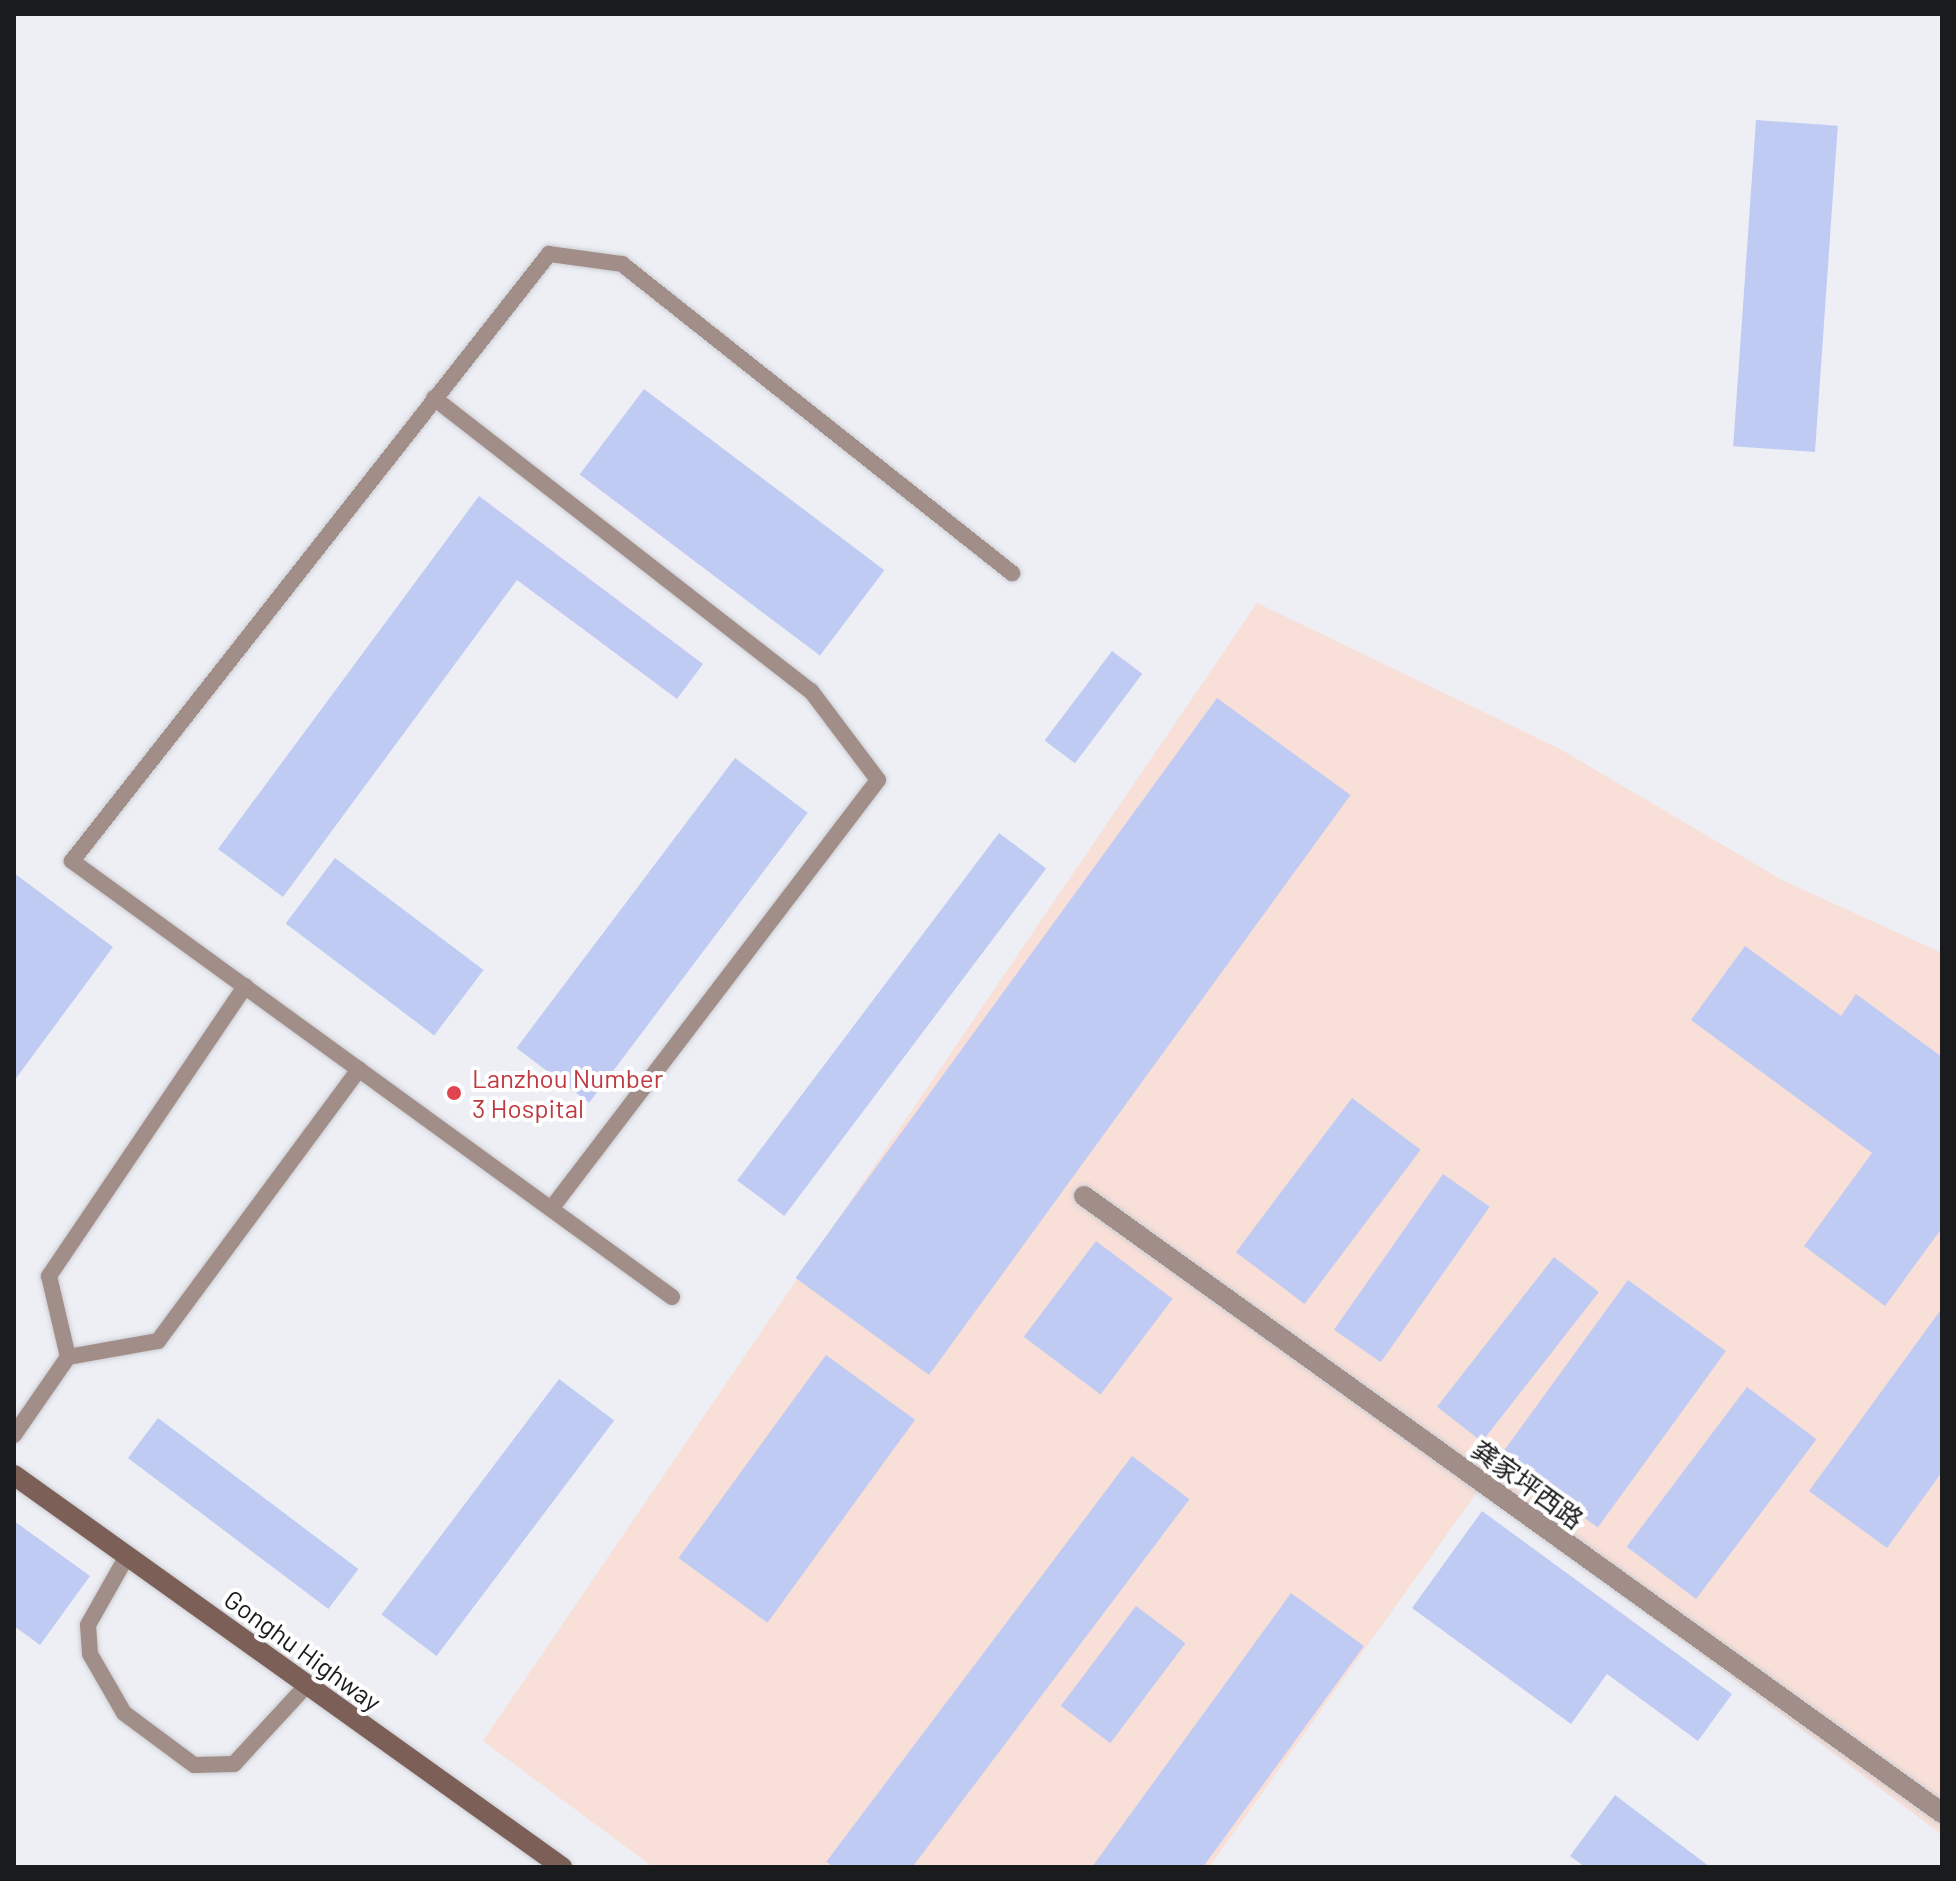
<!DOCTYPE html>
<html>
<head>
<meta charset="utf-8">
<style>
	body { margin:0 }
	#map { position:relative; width:1956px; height:1881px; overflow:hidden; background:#edeff5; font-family:Barlow,"Noto Sans SC",sans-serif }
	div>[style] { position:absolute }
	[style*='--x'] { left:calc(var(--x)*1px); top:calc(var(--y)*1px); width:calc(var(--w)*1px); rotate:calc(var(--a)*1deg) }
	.industrial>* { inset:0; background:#f8dfd8 }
	.building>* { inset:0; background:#c0cbf3; transform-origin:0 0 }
	.roads { filter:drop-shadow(0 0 2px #cbcdd2) drop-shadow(0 0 2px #cbcdd2) }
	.lane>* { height:16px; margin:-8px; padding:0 8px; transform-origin:8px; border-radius:8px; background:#a28e88 }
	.street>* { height:20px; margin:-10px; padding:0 10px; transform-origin:10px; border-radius:10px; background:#a28e88 }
	.secondary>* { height:20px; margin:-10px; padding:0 10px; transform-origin:10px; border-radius:10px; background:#7c6058 }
	.dots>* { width:22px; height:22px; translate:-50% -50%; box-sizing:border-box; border:4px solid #fff; border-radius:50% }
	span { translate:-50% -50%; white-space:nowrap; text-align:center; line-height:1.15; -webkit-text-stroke:8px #fff; paint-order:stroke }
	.health-label { font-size:26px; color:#be3a42 }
	.left { translate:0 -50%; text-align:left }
	.street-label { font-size:26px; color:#1a1b1d }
	.frame { position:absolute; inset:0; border:16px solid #1a1b1d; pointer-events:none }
</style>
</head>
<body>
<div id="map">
	<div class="industrial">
		<i style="clip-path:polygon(1257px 603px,1560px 749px,1782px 880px,1942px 953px,1942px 1835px,1480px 1488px,1209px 1867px,653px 1867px,483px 1741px)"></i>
	</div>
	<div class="building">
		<i style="left:1756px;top:120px;width:82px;height:327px;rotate:4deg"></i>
		<i style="left:644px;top:389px;width:301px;height:107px;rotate:37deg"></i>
		<i style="clip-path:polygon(479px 496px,703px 664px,677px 699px,517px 580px,283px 897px,218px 849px)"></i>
		<i style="left:1112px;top:651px;width:38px;height:112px;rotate:37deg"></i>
		<i style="left:1217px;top:698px;width:165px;height:717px;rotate:36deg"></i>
		<i style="left:735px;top:758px;width:91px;height:363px;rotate:37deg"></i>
		<i style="left:999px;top:833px;width:59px;height:435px;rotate:37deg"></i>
		<i style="left:335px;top:858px;width:186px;height:82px;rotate:37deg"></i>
		<i style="clip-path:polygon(14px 873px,113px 947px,14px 1081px)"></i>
		<i style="clip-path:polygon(1745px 946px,1841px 1016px,1856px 994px,1942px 1057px,1942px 1228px,1885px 1306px,1804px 1246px,1872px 1153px,1691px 1020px)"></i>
		<i style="left:1352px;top:1098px;width:86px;height:193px;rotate:37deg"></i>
		<i style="left:1443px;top:1174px;width:57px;height:190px;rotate:35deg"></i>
		<i style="left:1096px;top:1241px;width:96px;height:120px;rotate:37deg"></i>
		<i style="left:1554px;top:1257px;width:57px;height:190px;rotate:38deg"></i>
		<i style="left:1628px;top:1280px;width:121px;height:218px;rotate:36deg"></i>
		<i style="clip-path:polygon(1942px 1308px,1942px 1472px,1887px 1548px,1809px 1491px)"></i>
		<i style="left:826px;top:1355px;width:110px;height:251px;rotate:36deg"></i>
		<i style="left:559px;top:1379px;width:69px;height:295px;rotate:37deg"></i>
		<i style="left:1747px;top:1387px;width:87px;height:200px;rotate:37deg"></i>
		<i style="left:158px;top:1418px;width:251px;height:50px;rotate:37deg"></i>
		<i style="left:1132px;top:1456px;width:72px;height:508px;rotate:37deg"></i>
		<i style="clip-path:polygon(1482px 1511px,1732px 1694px,1698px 1741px,1607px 1674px,1571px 1724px,1412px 1608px)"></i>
		<i style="clip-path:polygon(14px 1521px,90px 1576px,40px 1645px,14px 1626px)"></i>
		<i style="clip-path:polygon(1291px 1593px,1364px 1646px,1203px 1867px,1092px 1867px)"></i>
		<i style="left:1136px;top:1606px;width:62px;height:125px;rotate:37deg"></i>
		<i style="clip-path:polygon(1615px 1795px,1710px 1867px,1585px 1867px,1570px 1856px)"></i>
	</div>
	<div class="roads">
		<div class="lane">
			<i style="--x:434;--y:398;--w:477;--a:37.9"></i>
			<i style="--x:811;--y:691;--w:111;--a:53"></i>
			<i style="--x:878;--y:780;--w:539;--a:127.32"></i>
			<i style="--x:672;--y:1297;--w:742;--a:-144"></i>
			<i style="--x:72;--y:861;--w:772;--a:-51.84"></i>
			<i style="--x:549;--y:254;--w:74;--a:7.8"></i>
			<i style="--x:622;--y:264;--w:498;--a:38.4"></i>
			<i style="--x:68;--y:1357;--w:83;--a:-103.2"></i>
			<i style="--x:49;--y:1276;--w:350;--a:-55.9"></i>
			<i style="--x:14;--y:1435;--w:95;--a:-55.3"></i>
			<i style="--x:68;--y:1357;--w:91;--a:-10.1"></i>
			<i style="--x:158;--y:1341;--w:338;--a:-53.5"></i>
			<i style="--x:127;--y:1556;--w:79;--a:119.5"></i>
			<i style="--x:88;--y:1625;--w:29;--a:86"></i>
			<i style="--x:90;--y:1654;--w:68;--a:60"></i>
			<i style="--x:124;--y:1713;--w:87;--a:36.6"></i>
			<i style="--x:194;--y:1765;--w:40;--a:-1.4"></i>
			<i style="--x:234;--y:1764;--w:108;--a:-47.3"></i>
		</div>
		<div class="street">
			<i style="--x:1084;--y:1196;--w:1057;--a:35.72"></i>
		</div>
		<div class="secondary">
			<i style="--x:14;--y:1475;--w:674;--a:35.58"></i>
		</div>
	</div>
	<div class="dots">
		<i style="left:454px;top:1093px;background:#e0444e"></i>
	</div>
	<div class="health-label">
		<span class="left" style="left:472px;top:1093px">Lanzhou Number<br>3 Hospital</span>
	</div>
	<div class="street-label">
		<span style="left:1528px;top:1484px;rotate:36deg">龚家坪西路</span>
		<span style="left:303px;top:1650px;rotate:36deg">Gonghu Highway</span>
	</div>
	<div class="frame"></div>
</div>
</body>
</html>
